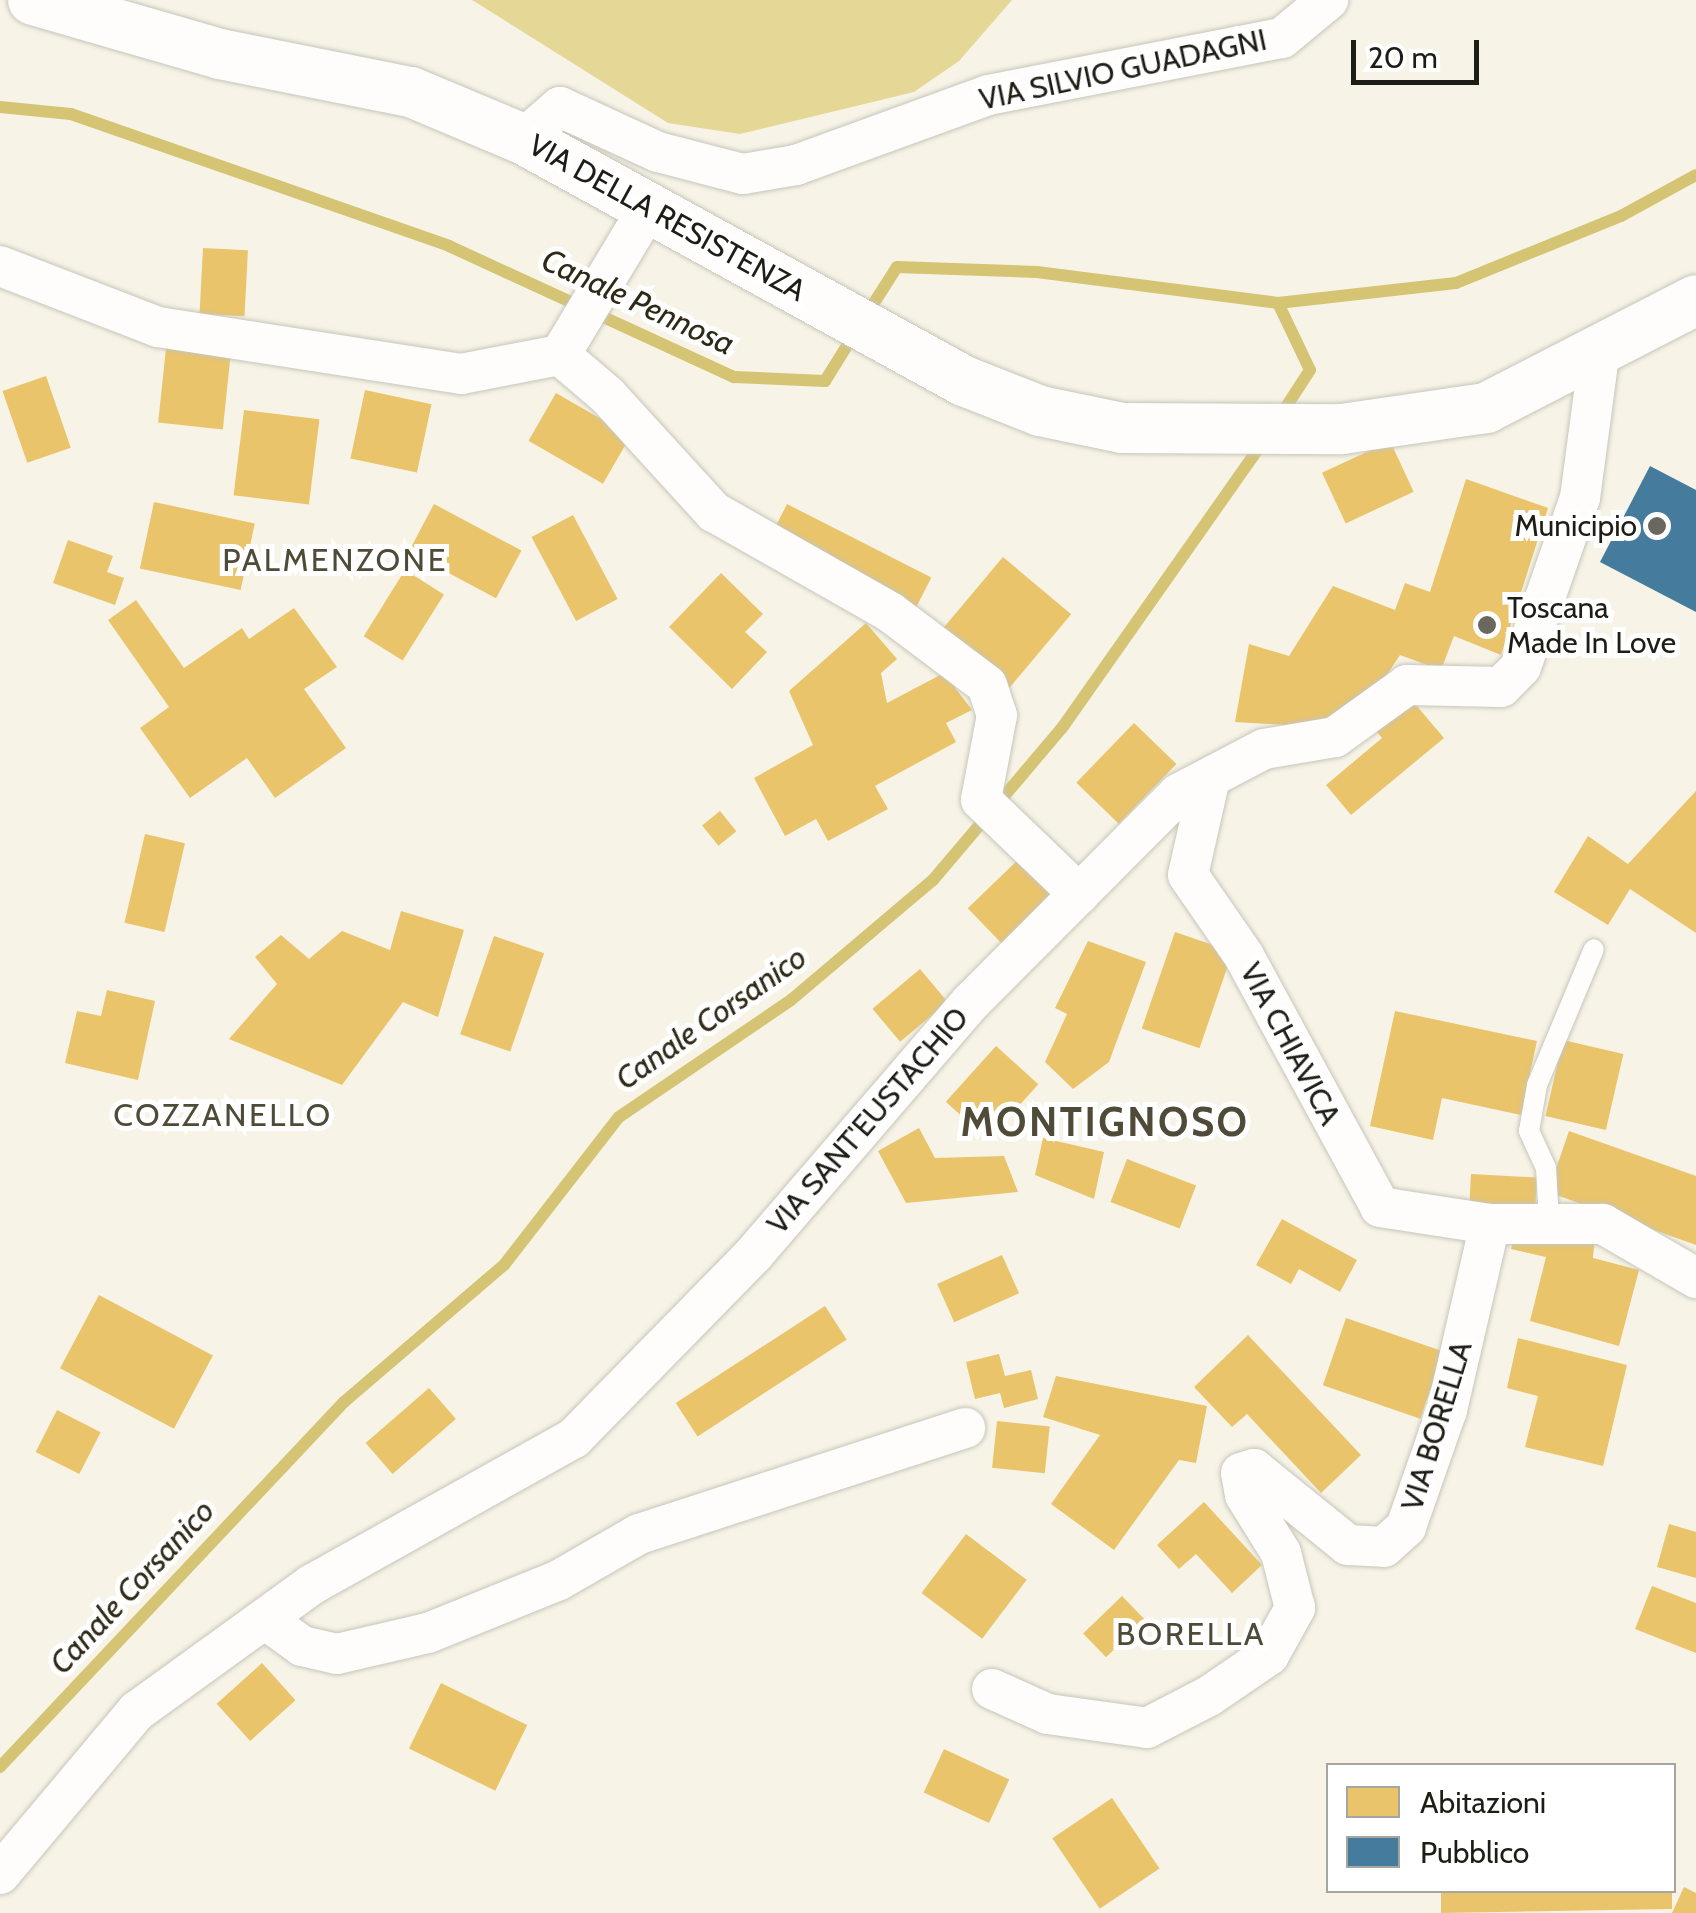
<!DOCTYPE html>
<html>
<head>
<meta charset="utf-8">
<style>
	body { margin:0 }
	#map { position:relative; width:1696px; height:1913px; overflow:hidden; background:#f7f4e7; font-family:Cabin,sans-serif }
	div>[style] { position:absolute }
	[style*='--x'] { left:calc(var(--x)*1px); top:calc(var(--y)*1px); width:calc(var(--w)*1px); rotate:calc(var(--a)*1deg) }
	.forest>* { inset:0; background:#e5d796 }
	.homes>* { inset:0; background:#e9c46a; transform-origin:0 0 }
	.public>* { inset:0; background:#457b9d }
	.stream>* { height:12px; margin:-6px; padding:0 6px; transform-origin:6px; border-radius:6px; background:#d5c473 }
	.roads { filter:drop-shadow(0 0 2px #c7c5ba) drop-shadow(0 0 2px #c7c5ba) }
	.service>* { height:20px; margin:-10px; padding:0 10px; transform-origin:10px; border-radius:10px; background:#fefdfb }
	.minor>* { height:40px; margin:-20px; padding:0 20px; transform-origin:20px; border-radius:20px; background:#fefdfb }
	.tertiary>* { height:50px; margin:-25px; padding:0 25px; transform-origin:25px; border-radius:25px; background:#fefdfb }
	.dots>* { width:28px; height:28px; translate:-50% -50%; box-sizing:border-box; border:5px solid #fff; border-radius:50% }
	span { translate:-50% -50%; white-space:nowrap; text-align:center; line-height:1.15; -webkit-text-stroke:10px #fff; paint-order:stroke }
	.street-label { font-size:30px; color:#1e1d15 }
	.poi-label { font-size:30px; color:#1e1d15 }
	.right { translate:-100% -50%; text-align:right }
	.left { translate:0 -50%; text-align:left }
	.water-label { font-size:32px; color:#2e2a17; font-style:italic }
	.neighbourhood-label { font-size:32px; color:#4f4b38; letter-spacing:2.5px }
	.district-label { font-size:40px; color:#4f4b38; font-weight:700; letter-spacing:2.5px }
	.legend { position:absolute; left:1326px; top:1763px; width:350px; height:130px; box-sizing:border-box; background:#fff; border:2px solid #a5a5a1; margin:0; padding:12px 18px; list-style:none; font-size:30px; color:#1e1d15 }
	.legend li { display:flex; align-items:center; gap:20px; height:50px }
	.legend b { width:50px; border:2px solid #a5a5a1 }
	.scale { position:absolute; left:1351px; top:40px; width:128px; height:45px; box-sizing:border-box; border:5px solid #1e1d15; border-top:0; padding-left:12px; font-size:30px; line-height:35px; white-space:nowrap; color:#1e1d15; -webkit-text-stroke:8px #fff; paint-order:stroke }
</style>
</head>
<body>
<div id="map">
	<div class="forest">
		<i style="clip-path:polygon(472px 0,1012px 0,959px 61px,914px 92px,740px 134px,668px 123px)"></i>
	</div>
	<div class="homes">
		<i style="left:203px;top:248px;width:45px;height:66px;rotate:3deg"></i>
		<i style="left:166px;top:348px;width:65px;height:75px;rotate:6deg"></i>
		<i style="left:46px;top:376px;width:76px;height:46px;rotate:71deg"></i>
		<i style="left:365px;top:390px;width:68px;height:70px;rotate:12deg"></i>
		<i style="left:556px;top:393px;width:86px;height:55px;rotate:30deg"></i>
		<i style="left:244px;top:410px;width:76px;height:86px;rotate:7deg"></i>
		<i style="left:1390px;top:441px;width:56px;height:75px;rotate:65deg"></i>
		<i style="clip-path:polygon(1466px 479px,1548px 508px,1501px 655px,1454px 636px,1441px 670px,1400px 655px,1377px 690px,1334px 728px,1235px 722px,1249px 644px,1289px 656px,1333px 586px,1395px 610px,1405px 583px,1430px 592px)"></i>
		<i style="left:154px;top:502px;width:103px;height:68px;rotate:12deg"></i>
		<i style="left:434px;top:504px;width:99px;height:54px;rotate:28deg"></i>
		<i style="left:787px;top:504px;width:162px;height:44px;rotate:27deg"></i>
		<i style="left:573px;top:515px;width:95px;height:47px;rotate:62deg"></i>
		<i style="clip-path:polygon(68px 540px,113px 556px,107px 572px,124px 578px,115px 605px,53px 583px)"></i>
		<i style="left:1003px;top:557px;width:89px;height:99px;rotate:40deg"></i>
		<i style="left:405px;top:570px;width:46px;height:78px;rotate:32deg"></i>
		<i style="clip-path:polygon(721px 573px,763px 614px,745px 632px,767px 652px,732px 689px,669px 627px)"></i>
		<i style="clip-path:polygon(136px 600px,184px 668px,242px 628px,249px 639px,294px 608px,337px 667px,304px 689px,346px 748px,275px 798px,247px 758px,190px 798px,140px 728px,169px 707px,108px 620px)"></i>
		<i style="clip-path:polygon(866px 623px,897px 659px,881px 673px,887px 703px,944px 673px,972px 710px,946px 723px,956px 742px,875px 786px,888px 809px,828px 841px,816px 819px,785px 836px,754px 778px,813px 745px,789px 691px)"></i>
		<i style="clip-path:polygon(1405px 692px,1444px 738px,1351px 815px,1326px 785px,1382px 738px,1368px 722px)"></i>
		<i style="left:1134px;top:723px;width:59px;height:83px;rotate:44deg"></i>
		<i style="clip-path:polygon(1696px 791px,1696px 933px,1630px 889px,1608px 925px,1554px 892px,1588px 836px,1628px 864px)"></i>
		<i style="left:720px;top:811px;width:26px;height:23px;rotate:51deg"></i>
		<i style="left:145px;top:834px;width:41px;height:91px;rotate:13deg"></i>
		<i style="left:1026px;top:852px;width:58px;height:81px;rotate:46deg"></i>
		<i style="clip-path:polygon(401px 911px,464px 930px,438px 1017px,403px 1002px,342px 1085px,229px 1039px,277px 984px,255px 957px,281px 935px,309px 959px,342px 931px,390px 950px)"></i>
		<i style="left:1175px;top:932px;width:61px;height:102px;rotate:19deg"></i>
		<i style="left:494px;top:936px;width:53px;height:104px;rotate:19deg"></i>
		<i style="clip-path:polygon(1088px 941px,1146px 962px,1109px 1062px,1073px 1089px,1045px 1062px,1067px 1014px,1055px 1008px)"></i>
		<i style="left:920px;top:969px;width:43px;height:62px;rotate:50deg"></i>
		<i style="clip-path:polygon(107px 990px,155px 1001px,138px 1080px,65px 1063px,77px 1011px,101px 1016px)"></i>
		<i style="clip-path:polygon(1395px 1011px,1537px 1041px,1521px 1115px,1442px 1098px,1433px 1140px,1370px 1126px)"></i>
		<i style="left:1563px;top:1040px;width:62px;height:78px;rotate:13deg"></i>
		<i style="left:996px;top:1046px;width:57px;height:75px;rotate:42deg"></i>
		<i style="clip-path:polygon(919px 1128px,935px 1158px,1004px 1156px,1018px 1192px,906px 1203px,878px 1151px)"></i>
		<i style="clip-path:polygon(1569px 1131px,1696px 1176px,1696px 1245px,1548px 1192px)"></i>
		<i style="clip-path:polygon(1043px 1138px,1104px 1152px,1094px 1199px,1035px 1175px)"></i>
		<i style="left:1127px;top:1159px;width:74px;height:46px;rotate:21deg"></i>
		<i style="left:1471px;top:1174px;width:66px;height:39px;rotate:3deg"></i>
		<i style="clip-path:polygon(1282px 1219px,1357px 1260px,1340px 1292px,1299px 1269px,1291px 1284px,1256px 1265px)"></i>
		<i style="clip-path:polygon(1519px 1223px,1595px 1234px,1593px 1258px,1639px 1270px,1619px 1346px,1530px 1321px,1546px 1257px,1511px 1249px)"></i>
		<i style="left:1002px;top:1255px;width:42px;height:71px;rotate:66deg"></i>
		<i style="left:99px;top:1295px;width:129px;height:83px;rotate:28deg"></i>
		<i style="left:825px;top:1306px;width:40px;height:178px;rotate:57deg"></i>
		<i style="left:1346px;top:1318px;width:103px;height:71px;rotate:19deg"></i>
		<i style="clip-path:polygon(1248px 1335px,1361px 1455px,1321px 1493px,1247px 1414px,1232px 1427px,1194px 1387px)"></i>
		<i style="clip-path:polygon(1518px 1338px,1627px 1365px,1603px 1466px,1525px 1447px,1538px 1396px,1507px 1388px)"></i>
		<i style="clip-path:polygon(999px 1354px,1005px 1376px,1031px 1370px,1038px 1399px,1004px 1408px,1000px 1393px,975px 1399px,966px 1362px)"></i>
		<i style="clip-path:polygon(1056px 1376px,1207px 1406px,1196px 1463px,1179px 1460px,1114px 1550px,1051px 1504px,1100px 1435px,1043px 1417px)"></i>
		<i style="left:429px;top:1388px;width:41px;height:84px;rotate:49deg"></i>
		<i style="left:57px;top:1410px;width:49px;height:47px;rotate:27deg"></i>
		<i style="left:997px;top:1421px;width:53px;height:47px;rotate:6deg"></i>
		<i style="clip-path:polygon(1204px 1502px,1262px 1565px,1232px 1593px,1196px 1554px,1179px 1569px,1157px 1545px)"></i>
		<i style="clip-path:polygon(1669px 1524px,1696px 1532px,1696px 1578px,1657px 1567px)"></i>
		<i style="left:966px;top:1534px;width:76px;height:74px;rotate:37deg"></i>
		<i style="clip-path:polygon(1652px 1586px,1696px 1603px,1696px 1653px,1635px 1629px)"></i>
		<i style="left:1122px;top:1596px;width:33px;height:54px;rotate:46deg"></i>
		<i style="left:262px;top:1663px;width:50px;height:61px;rotate:48deg"></i>
		<i style="left:441px;top:1683px;width:96px;height:73px;rotate:26deg"></i>
		<i style="left:944px;top:1749px;width:72px;height:48px;rotate:25deg"></i>
		<i style="left:1112px;top:1798px;width:85px;height:72px;rotate:56deg"></i>
		<i style="clip-path:polygon(1684px 1887px,1696px 1893px,1696px 1913px,1672px 1913px)"></i>
		<i style="clip-path:polygon(1441px 1890px,1672px 1890px,1672px 1909px,1441px 1913px)"></i>
	</div>
	<div class="public">
		<i style="clip-path:polygon(1650px 466px,1696px 490px,1696px 612px,1600px 562px)"></i>
	</div>
	<div class="stream">
		<i style="--x:0;--y:107;--w:71;--a:5.6"></i>
		<i style="--x:71;--y:114;--w:400;--a:19.2"></i>
		<i style="--x:449;--y:246;--w:314;--a:24.7"></i>
		<i style="--x:734;--y:377;--w:91;--a:2.5"></i>
		<i style="--x:825;--y:381;--w:57;--a:-58"></i>
		<i style="--x:1278;--y:303;--w:74;--a:64.5"></i>
		<i style="--x:1310;--y:370;--w:57;--a:122.9"></i>
		<i style="--x:865;--y:317;--w:59;--a:-57.4"></i>
		<i style="--x:897;--y:267;--w:140;--a:2"></i>
		<i style="--x:1037;--y:272;--w:243;--a:7.3"></i>
		<i style="--x:1278;--y:303;--w:179;--a:-6.4"></i>
		<i style="--x:1456;--y:283;--w:178;--a:-22.1"></i>
		<i style="--x:1621;--y:216;--w:85;--a:-28.7"></i>
		<i style="--x:0;--y:1767;--w:502;--a:-46.7"></i>
		<i style="--x:344;--y:1402;--w:211;--a:-40.6"></i>
		<i style="--x:504;--y:1265;--w:187;--a:-52.2"></i>
		<i style="--x:619;--y:1117;--w:208;--a:-34.2"></i>
		<i style="--x:791;--y:1000;--w:186;--a:-40.2"></i>
		<i style="--x:933;--y:880;--w:199;--a:-49.7"></i>
		<i style="--x:1062;--y:728;--w:348;--a:-54.9"></i>
	</div>
	<div class="roads">
		<div class="service">
			<i style="--x:1549;--y:1221;--w:53;--a:-93.2"></i>
			<i style="--x:1546;--y:1168;--w:41;--a:-114.7"></i>
			<i style="--x:1529;--y:1131;--w:47;--a:-80.1"></i>
			<i style="--x:1537;--y:1085;--w:147;--a:-67.3"></i>
		</div>
		<div class="minor">
			<i style="--x:523;--y:139;--w:49;--a:-40.9"></i>
			<i style="--x:560;--y:107;--w:108;--a:24.7"></i>
			<i style="--x:658;--y:152;--w:88;--a:14.5"></i>
			<i style="--x:743;--y:174;--w:54;--a:-9.6"></i>
			<i style="--x:796;--y:165;--w:204;--a:-20"></i>
			<i style="--x:988;--y:95;--w:299;--a:-11"></i>
			<i style="--x:1282;--y:38;--w:60;--a:-39.6"></i>
			<i style="--x:0;--y:266;--w:169;--a:21.1"></i>
			<i style="--x:158;--y:327;--w:307;--a:8.8"></i>
			<i style="--x:461;--y:374;--w:101;--a:-10.9"></i>
			<i style="--x:560;--y:355;--w:169;--a:-59"></i>
			<i style="--x:560;--y:355;--w:62;--a:40.4"></i>
			<i style="--x:607;--y:395;--w:159;--a:47.6"></i>
			<i style="--x:714;--y:512;--w:202;--a:29.6"></i>
			<i style="--x:890;--y:612;--w:121;--a:37"></i>
			<i style="--x:987;--y:685;--w:32;--a:72"></i>
			<i style="--x:997;--y:715;--w:86;--a:100.7"></i>
			<i style="--x:981;--y:800;--w:136;--a:43.8"></i>
			<i style="--x:1210;--y:778;--w:99;--a:102.8"></i>
			<i style="--x:1188;--y:875;--w:98;--a:55.3"></i>
			<i style="--x:1244;--y:956;--w:285;--a:61.5"></i>
			<i style="--x:1380;--y:1207;--w:111;--a:8.8"></i>
			<i style="--x:1490;--y:1224;--w:113;--a:0"></i>
			<i style="--x:1603;--y:1224;--w:108;--a:30.1"></i>
			<i style="--x:265;--y:1619;--w:46;--a:36.1"></i>
			<i style="--x:302;--y:1646;--w:36;--a:13"></i>
			<i style="--x:337;--y:1654;--w:93;--a:-13"></i>
			<i style="--x:428;--y:1633;--w:141;--a:-22"></i>
			<i style="--x:559;--y:1580;--w:92;--a:-29.9"></i>
			<i style="--x:639;--y:1534;--w:343;--a:-18"></i>
			<i style="--x:992;--y:1689;--w:61;--a:24.1"></i>
			<i style="--x:1048;--y:1714;--w:100;--a:8"></i>
			<i style="--x:1147;--y:1728;--w:70;--a:-27.3"></i>
			<i style="--x:1209;--y:1696;--w:73;--a:-34.3"></i>
			<i style="--x:1269;--y:1655;--w:54;--a:-61"></i>
			<i style="--x:1295;--y:1608;--w:57;--a:-104.3"></i>
			<i style="--x:1281;--y:1553;--w:68;--a:-121.8"></i>
			<i style="--x:1245;--y:1495;--w:22;--a:-100"></i>
			<i style="--x:1241;--y:1473;--w:14;--a:-17"></i>
			<i style="--x:1254;--y:1469;--w:121;--a:39"></i>
			<i style="--x:1348;--y:1545;--w:36;--a:3"></i>
			<i style="--x:1384;--y:1547;--w:30;--a:-42"></i>
			<i style="--x:1406;--y:1527;--w:124;--a:-70.7"></i>
			<i style="--x:1447;--y:1410;--w:191;--a:-77"></i>
			<i style="--x:0;--y:1874;--w:213;--a:-50"></i>
			<i style="--x:137;--y:1711;--w:215;--a:-35.9"></i>
			<i style="--x:311;--y:1585;--w:301;--a:-29.2"></i>
			<i style="--x:574;--y:1438;--w:257;--a:-45.6"></i>
			<i style="--x:754;--y:1254;--w:333;--a:-49.3"></i>
			<i style="--x:971;--y:1002;--w:293;--a:-45.1"></i>
			<i style="--x:1178;--y:794;--w:97;--a:-27.6"></i>
			<i style="--x:1264;--y:749;--w:72;--a:-9.6"></i>
			<i style="--x:1335;--y:737;--w:89;--a:-35.8"></i>
			<i style="--x:1407;--y:685;--w:94;--a:1.2"></i>
			<i style="--x:1501;--y:687;--w:28;--a:-45"></i>
			<i style="--x:1521;--y:667;--w:179;--a:-70.8"></i>
			<i style="--x:1580;--y:498;--w:151;--a:-82.4"></i>
		</div>
		<div class="tertiary">
			<i style="--x:33;--y:0;--w:195;--a:16.1"></i>
			<i style="--x:220;--y:54;--w:195;--a:11.3"></i>
			<i style="--x:411;--y:92;--w:121;--a:22.8"></i>
			<i style="--x:523;--y:139;--w:503;--a:28.76"></i>
			<i style="--x:964;--y:381;--w:82;--a:21.5"></i>
			<i style="--x:1040;--y:411;--w:84;--a:11.7"></i>
			<i style="--x:1122;--y:428;--w:220;--a:0.3"></i>
			<i style="--x:1342;--y:429;--w:146;--a:-8.3"></i>
			<i style="--x:1486;--y:408;--w:236;--a:-27.2"></i>
		</div>
	</div>
	<div class="dots">
		<i style="left:1657px;top:526px;background:#6a685e"></i>
		<i style="left:1487px;top:625px;background:#6a685e"></i>
	</div>
	<div class="street-label">
		<span style="left:1123px;top:70px;rotate:-12deg">VIA SILVIO GUADAGNI</span>
		<span style="left:667px;top:218px;rotate:29deg">VIA DELLA RESISTENZA</span>
		<span style="left:1290px;top:1044px;rotate:62deg">VIA CHIAVICA</span>
		<span style="left:868px;top:1121px;rotate:-49deg">VIA SANT'EUSTACHIO</span>
		<span style="left:1437px;top:1426px;rotate:-73deg">VIA BORELLA</span>
	</div>
	<div class="poi-label">
		<span class="right" style="left:1637px;top:526px">Municipio</span>
		<span class="left" style="left:1507px;top:625px">Toscana<br>Made In Love</span>
	</div>
	<div class="water-label">
		<span style="left:638px;top:302px;rotate:25deg">Canale Pennosa</span>
		<span style="left:711px;top:1018px;rotate:-35deg">Canale Corsanico</span>
		<span style="left:132px;top:1587px;rotate:-47deg">Canale Corsanico</span>
	</div>
	<div class="neighbourhood-label">
		<span style="left:335px;top:560px">PALMENZONE</span>
		<span style="left:223px;top:1115px">COZZANELLO</span>
		<span style="left:1191px;top:1634px">BORELLA</span>
	</div>
	<div class="district-label">
		<span style="left:1105px;top:1122px">MONTIGNOSO</span>
	</div>
	<ul class="legend">
	<li><b style="height:28px;background:#e9c46a"></b>Abitazioni</li>
	<li><b style="height:28px;background:#457b9d"></b>Pubblico</li>
	</ul>
	<div class="scale">20 m</div>
</div>
</body>
</html>
